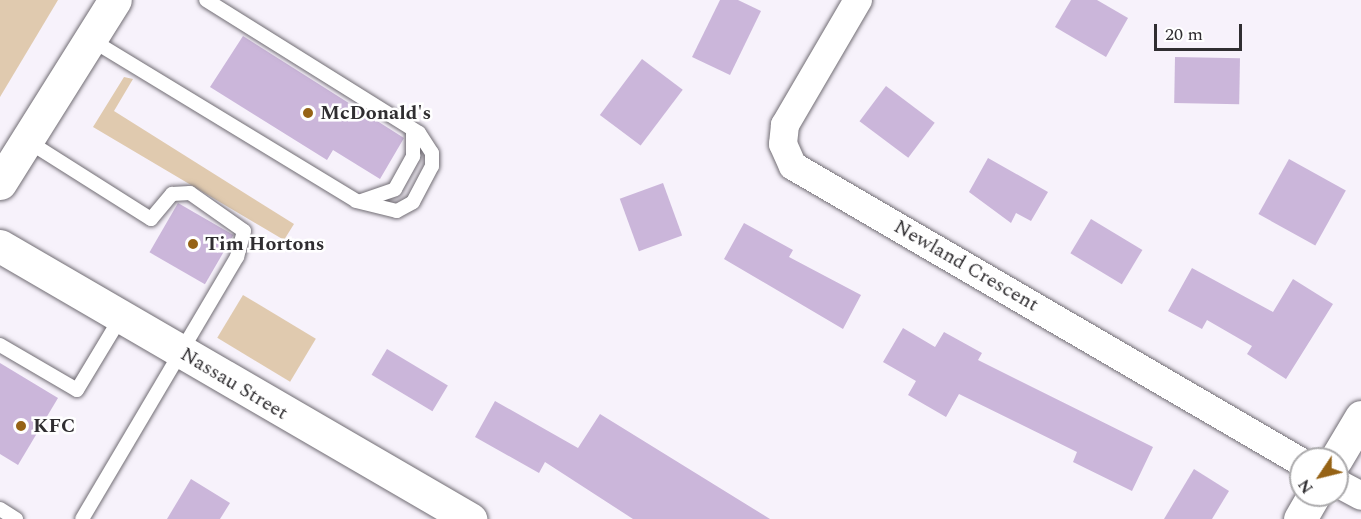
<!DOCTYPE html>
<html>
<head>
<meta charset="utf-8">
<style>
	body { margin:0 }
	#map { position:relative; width:1361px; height:519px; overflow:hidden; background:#f7f2fb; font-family:Spectral,serif }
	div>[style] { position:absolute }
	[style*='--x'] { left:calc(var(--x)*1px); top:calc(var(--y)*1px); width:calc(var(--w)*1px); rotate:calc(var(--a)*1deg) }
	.green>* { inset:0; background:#e0caaf; transform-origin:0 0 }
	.building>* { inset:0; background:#cbb6da; transform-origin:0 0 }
	.roads { filter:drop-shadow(0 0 2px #716d74) drop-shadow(0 0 2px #716d74) }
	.lane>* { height:14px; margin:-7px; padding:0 7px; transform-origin:7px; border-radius:7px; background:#fff }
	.street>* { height:28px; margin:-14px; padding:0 14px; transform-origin:14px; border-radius:14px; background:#fff }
	.secondary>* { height:33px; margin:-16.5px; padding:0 16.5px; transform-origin:16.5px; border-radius:16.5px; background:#fff }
	.primary>* { height:33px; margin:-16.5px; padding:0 16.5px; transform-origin:16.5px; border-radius:16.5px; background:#fff }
	.dots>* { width:16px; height:16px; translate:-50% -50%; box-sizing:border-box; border:3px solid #fff; border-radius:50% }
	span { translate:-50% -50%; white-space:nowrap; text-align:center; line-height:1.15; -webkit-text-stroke:5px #fff; paint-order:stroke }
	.poi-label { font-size:20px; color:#302e31; font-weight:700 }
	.left { translate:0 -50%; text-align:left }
	.street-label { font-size:20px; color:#302e31 }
	.north { position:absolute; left:1289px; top:447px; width:60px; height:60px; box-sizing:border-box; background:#fff; border:2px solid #acabad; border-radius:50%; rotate:235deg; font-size:16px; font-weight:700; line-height:24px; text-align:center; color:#302e31 }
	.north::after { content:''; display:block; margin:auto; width:21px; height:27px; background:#966316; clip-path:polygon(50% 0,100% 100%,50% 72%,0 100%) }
	.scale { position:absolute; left:1154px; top:24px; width:88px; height:27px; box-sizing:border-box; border:3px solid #302e31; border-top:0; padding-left:8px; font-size:18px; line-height:21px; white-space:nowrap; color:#302e31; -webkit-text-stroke:4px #fff; paint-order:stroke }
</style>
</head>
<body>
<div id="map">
	<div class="green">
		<i style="clip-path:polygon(0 0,58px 0,0 97px)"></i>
		<i style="clip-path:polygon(124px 77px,133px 79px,114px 111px,294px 224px,284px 240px,93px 127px)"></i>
		<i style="left:243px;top:295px;width:85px;height:50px;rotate:31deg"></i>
	</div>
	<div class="building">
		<i style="clip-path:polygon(720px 0,738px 0,761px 11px,730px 75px,692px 57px)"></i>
		<i style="clip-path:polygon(1071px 0,1097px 0,1128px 18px,1106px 57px,1055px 27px)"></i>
		<i style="clip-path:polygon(243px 36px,404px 138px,380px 179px,333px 150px,327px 160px,210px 87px)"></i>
		<i style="left:1175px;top:57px;width:65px;height:46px;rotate:1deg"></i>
		<i style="left:642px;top:59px;width:51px;height:70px;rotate:37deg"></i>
		<i style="left:886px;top:86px;width:61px;height:44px;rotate:37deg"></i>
		<i style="clip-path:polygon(988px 158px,1048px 192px,1031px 221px,1016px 213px,1011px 223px,969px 192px)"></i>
		<i style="left:1289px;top:159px;width:65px;height:63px;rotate:29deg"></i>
		<i style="left:663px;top:183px;width:56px;height:46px;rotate:70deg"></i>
		<i style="left:178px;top:203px;width:64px;height:57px;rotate:30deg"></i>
		<i style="left:1091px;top:219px;width:60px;height:40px;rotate:31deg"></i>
		<i style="clip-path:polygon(744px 223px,793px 250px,789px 257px,861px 295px,843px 329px,724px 259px)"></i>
		<i style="clip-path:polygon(1192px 268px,1273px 312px,1293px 279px,1333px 304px,1286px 379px,1247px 354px,1252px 346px,1207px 320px,1202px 329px,1168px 311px)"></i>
		<i style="clip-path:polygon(903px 328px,935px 347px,944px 332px,982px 353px,978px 360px,1153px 447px,1132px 491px,1073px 462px,1077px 452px,959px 394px,946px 417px,908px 395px,916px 381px,883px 362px)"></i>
		<i style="left:387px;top:349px;width:71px;height:30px;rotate:31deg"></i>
		<i style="clip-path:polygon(0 363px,58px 398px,18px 465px,0 454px)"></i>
		<i style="clip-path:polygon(495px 401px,578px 448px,600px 414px,770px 519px,633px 519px,545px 462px,539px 473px,475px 437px)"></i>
		<i style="clip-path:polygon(1194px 469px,1229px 491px,1212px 519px,1164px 519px)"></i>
		<i style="clip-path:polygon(191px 479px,230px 503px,220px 519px,167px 519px)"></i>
	</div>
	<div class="roads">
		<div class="lane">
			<i style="--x:90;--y:39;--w:311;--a:31.3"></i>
			<i style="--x:356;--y:201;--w:42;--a:13.7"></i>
			<i style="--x:397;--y:211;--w:18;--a:-29"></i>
			<i style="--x:413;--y:202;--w:41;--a:-62.2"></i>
			<i style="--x:432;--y:166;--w:13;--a:-90"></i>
			<i style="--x:432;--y:153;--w:24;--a:-123"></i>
			<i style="--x:419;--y:133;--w:251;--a:-148"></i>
			<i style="--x:26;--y:140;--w:148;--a:32.3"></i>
			<i style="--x:151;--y:219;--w:33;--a:-50"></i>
			<i style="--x:172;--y:194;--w:18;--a:-3"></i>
			<i style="--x:190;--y:193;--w:66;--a:35.1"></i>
			<i style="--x:244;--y:231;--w:27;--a:105"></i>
			<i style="--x:237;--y:257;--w:304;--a:120.6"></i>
			<i style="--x:361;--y:201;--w:36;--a:-19"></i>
			<i style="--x:395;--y:189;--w:38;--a:-61"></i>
			<i style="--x:413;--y:156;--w:26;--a:-90"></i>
			<i style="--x:0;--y:345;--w:89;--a:30.3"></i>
			<i style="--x:77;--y:390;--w:85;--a:-58.9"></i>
			<i style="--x:0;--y:509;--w:19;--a:32"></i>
		</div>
		<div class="street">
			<i style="--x:858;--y:0;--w:145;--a:120.3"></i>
			<i style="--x:785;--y:125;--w:19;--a:96"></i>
			<i style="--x:783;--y:144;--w:24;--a:66"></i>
			<i style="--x:793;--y:166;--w:588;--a:30.23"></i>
			<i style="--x:1337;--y:483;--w:27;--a:28"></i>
		</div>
		<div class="secondary">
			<i style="--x:0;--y:246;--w:544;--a:30.15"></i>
			<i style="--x:1336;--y:459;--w:49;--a:-59.2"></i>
			<i style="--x:1300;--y:519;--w:28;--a:-60"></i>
		</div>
		<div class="primary">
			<i style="--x:0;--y:183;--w:216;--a:-57.9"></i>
		</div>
	</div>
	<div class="dots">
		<i style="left:308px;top:113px;background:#966316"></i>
		<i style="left:193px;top:244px;background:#966316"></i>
		<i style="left:21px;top:426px;background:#966316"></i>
	</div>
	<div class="poi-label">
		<span class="left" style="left:320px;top:113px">McDonald's</span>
		<span class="left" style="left:205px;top:244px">Tim Hortons</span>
		<span class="left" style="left:33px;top:426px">KFC</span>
	</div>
	<div class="street-label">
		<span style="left:966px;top:266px;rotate:30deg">Newland Crescent</span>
		<span style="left:234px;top:384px;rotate:31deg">Nassau Street</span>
	</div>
	<div class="north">N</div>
	<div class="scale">20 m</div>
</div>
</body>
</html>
